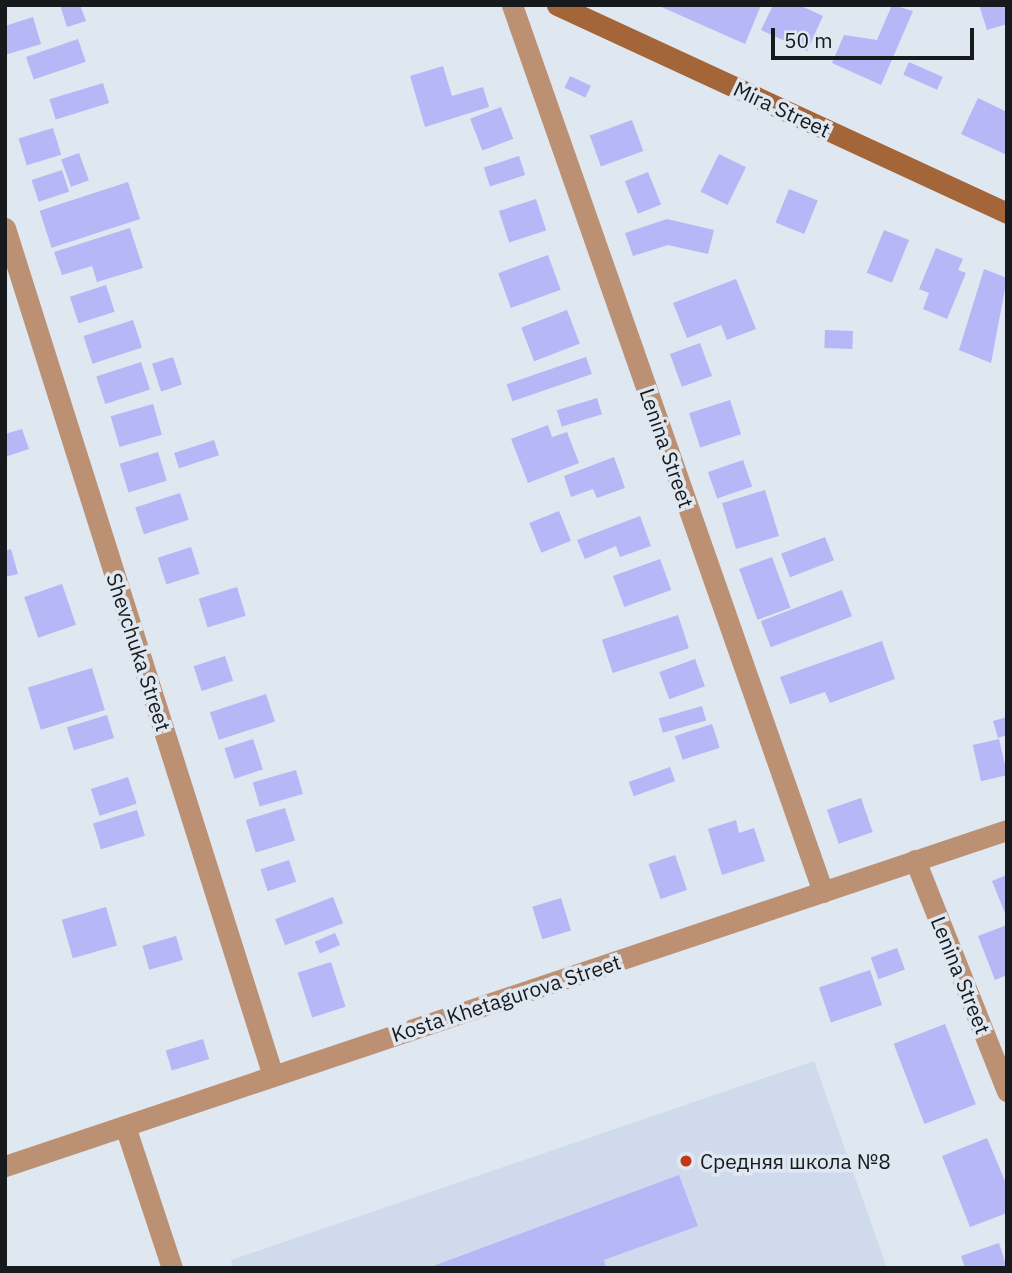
<!DOCTYPE html>
<html>
<head>
<meta charset="utf-8">
<style>
	body { margin:0 }
	#map { position:relative; width:1012px; height:1273px; overflow:hidden; background:#dfe7f1; font-family:"IBM Plex Sans",sans-serif }
	div>[style] { position:absolute }
	[style*='--x'] { left:calc(var(--x)*1px); top:calc(var(--y)*1px); width:calc(var(--w)*1px); rotate:calc(var(--a)*1deg) }
	.built>* { inset:0; background:#cfdbec }
	.building>* { inset:0; background:#b5b7f6; transform-origin:0 0 }
	.street>* { height:21px; margin:-10.5px; padding:0 10.5px; transform-origin:10.5px; border-radius:10.5px; background:#bc9073 }
	.secondary>* { height:21px; margin:-10.5px; padding:0 10.5px; transform-origin:10.5px; border-radius:10.5px; background:#a46538 }
	.dots>* { width:19px; height:19px; translate:-50% -50%; box-sizing:border-box; border:4px solid #dfe7f1; border-radius:50% }
	span { translate:-50% -50%; white-space:nowrap; text-align:center; line-height:1.15; -webkit-text-stroke:7px #dfe7f1; paint-order:stroke }
	.street-label { font-size:21px; color:#171a1d }
	.poi-label { font-size:21px; color:#171a1d }
	.left { translate:0 -50%; text-align:left }
	.frame { position:absolute; inset:0; border:7px solid #171a1d; pointer-events:none }
	.scale { position:absolute; left:771px; top:28px; width:203px; height:32px; box-sizing:border-box; border:4px solid #171a1d; border-top:0; padding-left:9px; font-size:21px; line-height:24px; white-space:nowrap; color:#171a1d; -webkit-text-stroke:5px #dfe7f1; paint-order:stroke }
</style>
</head>
<body>
<div id="map">
	<div class="built">
		<i style="clip-path:polygon(814px 1061px,887px 1268px,233px 1268px,231px 1260px)"></i>
	</div>
	<div class="building">
		<i style="clip-path:polygon(60px 5px,80px 5px,86px 21px,67px 27px)"></i>
		<i style="clip-path:polygon(657px 5px,761px 5px,745px 44px)"></i>
		<i style="clip-path:polygon(773px 5px,799px 5px,823px 16px,807px 51px,761px 30px)"></i>
		<i style="clip-path:polygon(892px 5px,913px 11px,881px 85px,832px 63px,844px 35px,877px 40px)"></i>
		<i style="clip-path:polygon(979px 5px,1007px 5px,1007px 24px,987px 30px)"></i>
		<i style="clip-path:polygon(33px 17px,41px 44px,5px 55px,5px 26px)"></i>
		<i style="left:78px;top:39px;width:24px;height:55px;rotate:71deg"></i>
		<i style="left:909px;top:62px;width:37px;height:14px;rotate:24deg"></i>
		<i style="clip-path:polygon(443px 66px,452px 96px,483px 87px,489px 107px,425px 127px,410px 76px)"></i>
		<i style="left:570px;top:76px;width:23px;height:13px;rotate:25deg"></i>
		<i style="left:103px;top:83px;width:21px;height:56px;rotate:73deg"></i>
		<i style="clip-path:polygon(978px 98px,1007px 112px,1007px 155px,961px 134px)"></i>
		<i style="left:501px;top:107px;width:34px;height:33px;rotate:69deg"></i>
		<i style="left:632px;top:120px;width:33px;height:45px;rotate:70deg"></i>
		<i style="left:53px;top:128px;width:28px;height:36px;rotate:73deg"></i>
		<i style="left:79px;top:153px;width:29px;height:19px;rotate:70deg"></i>
		<i style="left:719px;top:154px;width:30px;height:42px;rotate:26deg"></i>
		<i style="left:519px;top:156px;width:20px;height:37px;rotate:72deg"></i>
		<i style="left:62px;top:170px;width:23px;height:32px;rotate:72deg"></i>
		<i style="left:648px;top:172px;width:35px;height:25px;rotate:68deg"></i>
		<i style="left:128px;top:182px;width:39px;height:93px;rotate:72deg"></i>
		<i style="left:789px;top:189px;width:31px;height:36px;rotate:22deg"></i>
		<i style="left:536px;top:199px;width:33px;height:39px;rotate:72deg"></i>
		<i style="clip-path:polygon(667px 219px,714px 230px,708px 254px,668px 245px,633px 256px,625px 233px)"></i>
		<i style="clip-path:polygon(130px 228px,143px 268px,97px 282px,92px 266px,62px 275px,54px 252px)"></i>
		<i style="left:884px;top:230px;width:27px;height:46px;rotate:22deg"></i>
		<i style="clip-path:polygon(936px 248px,963px 259px,958px 270px,966px 273px,947px 319px,923px 309px,929px 293px,919px 289px)"></i>
		<i style="left:548px;top:255px;width:37px;height:53px;rotate:70deg"></i>
		<i style="clip-path:polygon(984px 269px,1007px 278px,991px 363px,959px 350px)"></i>
		<i style="clip-path:polygon(736px 279px,756px 329px,727px 340px,721px 325px,687px 338px,673px 303px)"></i>
		<i style="left:106px;top:285px;width:28px;height:38px;rotate:72deg"></i>
		<i style="left:567px;top:310px;width:36px;height:49px;rotate:69deg"></i>
		<i style="left:133px;top:320px;width:29px;height:52px;rotate:72deg"></i>
		<i style="left:825px;top:330px;width:28px;height:18px;rotate:2deg"></i>
		<i style="left:700px;top:343px;width:35px;height:32px;rotate:70deg"></i>
		<i style="left:173px;top:357px;width:29px;height:22px;rotate:72deg"></i>
		<i style="left:586px;top:357px;width:18px;height:84px;rotate:71deg"></i>
		<i style="left:141px;top:362px;width:29px;height:47px;rotate:72deg"></i>
		<i style="left:597px;top:398px;width:17px;height:42px;rotate:73deg"></i>
		<i style="left:730px;top:400px;width:36px;height:43px;rotate:72deg"></i>
		<i style="left:153px;top:404px;width:32px;height:44px;rotate:74deg"></i>
		<i style="clip-path:polygon(548px 425px,552px 437px,567px 432px,579px 463px,528px 483px,511px 439px)"></i>
		<i style="clip-path:polygon(22px 429px,29px 449px,5px 457px,5px 434px)"></i>
		<i style="left:214px;top:440px;width:16px;height:42px;rotate:72deg"></i>
		<i style="left:158px;top:452px;width:30px;height:40px;rotate:73deg"></i>
		<i style="clip-path:polygon(614px 457px,625px 488px,597px 498px,593px 489px,571px 497px,564px 476px)"></i>
		<i style="left:743px;top:460px;width:28px;height:37px;rotate:71deg"></i>
		<i style="left:765px;top:490px;width:48px;height:45px;rotate:73deg"></i>
		<i style="left:180px;top:493px;width:28px;height:47px;rotate:72deg"></i>
		<i style="left:559px;top:511px;width:32px;height:32px;rotate:68deg"></i>
		<i style="clip-path:polygon(640px 516px,651px 546px,620px 557px,616px 546px,585px 559px,577px 540px)"></i>
		<i style="left:825px;top:537px;width:25px;height:47px;rotate:69deg"></i>
		<i style="left:191px;top:547px;width:28px;height:35px;rotate:72deg"></i>
		<i style="clip-path:polygon(11px 549px,18px 574px,5px 577px,5px 551px)"></i>
		<i style="left:772px;top:557px;width:54px;height:35px;rotate:70deg"></i>
		<i style="left:660px;top:559px;width:33px;height:50px;rotate:70deg"></i>
		<i style="left:62px;top:584px;width:43px;height:40px;rotate:71deg"></i>
		<i style="left:237px;top:587px;width:30px;height:40px;rotate:73deg"></i>
		<i style="left:842px;top:590px;width:28px;height:87px;rotate:69deg"></i>
		<i style="left:678px;top:615px;width:35px;height:80px;rotate:72deg"></i>
		<i style="clip-path:polygon(882px 641px,895px 679px,830px 703px,825px 692px,790px 704px,780px 677px)"></i>
		<i style="left:225px;top:656px;width:26px;height:33px;rotate:72deg"></i>
		<i style="left:695px;top:659px;width:29px;height:38px;rotate:70deg"></i>
		<i style="left:92px;top:668px;width:44px;height:67px;rotate:73deg"></i>
		<i style="left:266px;top:694px;width:29px;height:59px;rotate:72deg"></i>
		<i style="left:702px;top:706px;width:15px;height:45px;rotate:74deg"></i>
		<i style="left:107px;top:715px;width:24px;height:42px;rotate:73deg"></i>
		<i style="clip-path:polygon(1007px 717px,1007px 735px,998px 738px,993px 721px)"></i>
		<i style="left:712px;top:724px;width:25px;height:39px;rotate:72deg"></i>
		<i style="left:253px;top:739px;width:32px;height:30px;rotate:72deg"></i>
		<i style="left:999px;top:739px;width:37px;height:27px;rotate:77deg"></i>
		<i style="left:670px;top:767px;width:15px;height:44px;rotate:70deg"></i>
		<i style="left:296px;top:770px;width:25px;height:45px;rotate:74deg"></i>
		<i style="left:128px;top:777px;width:28px;height:39px;rotate:72deg"></i>
		<i style="left:861px;top:798px;width:36px;height:36px;rotate:71deg"></i>
		<i style="left:285px;top:808px;width:34px;height:41px;rotate:73deg"></i>
		<i style="left:137px;top:810px;width:27px;height:46px;rotate:73deg"></i>
		<i style="clip-path:polygon(736px 820px,739px 833px,754px 828px,765px 861px,722px 875px,708px 829px)"></i>
		<i style="left:675px;top:855px;width:37px;height:28px;rotate:71deg"></i>
		<i style="left:289px;top:860px;width:23px;height:30px;rotate:72deg"></i>
		<i style="clip-path:polygon(1007px 875px,1007px 918px,992px 881px)"></i>
		<i style="left:333px;top:897px;width:28px;height:62px;rotate:69deg"></i>
		<i style="left:561px;top:898px;width:34px;height:30px;rotate:73deg"></i>
		<i style="left:106px;top:907px;width:40px;height:46px;rotate:74deg"></i>
		<i style="clip-path:polygon(1007px 925px,1007px 975px,995px 980px,978px 936px)"></i>
		<i style="left:335px;top:933px;width:13px;height:22px;rotate:67deg"></i>
		<i style="left:176px;top:936px;width:25px;height:35px;rotate:74deg"></i>
		<i style="left:897px;top:948px;width:23px;height:28px;rotate:70deg"></i>
		<i style="left:331px;top:962px;width:47px;height:35px;rotate:72deg"></i>
		<i style="left:870px;top:970px;width:37px;height:54px;rotate:71deg"></i>
		<i style="left:945px;top:1024px;width:86px;height:55px;rotate:69deg"></i>
		<i style="left:203px;top:1039px;width:21px;height:39px;rotate:73deg"></i>
		<i style="clip-path:polygon(987px 1138px,1007px 1186px,1007px 1213px,970px 1227px,942px 1156px)"></i>
		<i style="clip-path:polygon(679px 1175px,698px 1226px,604px 1260px,606px 1268px,428px 1268px)"></i>
		<i style="clip-path:polygon(999px 1243px,1007px 1268px,965px 1268px,961px 1256px)"></i>
	</div>
	<div class="street">
		<i style="--x:512;--y:5;--w:940;--a:70.68"></i>
		<i style="--x:5;--y:228;--w:889;--a:72.46"></i>
		<i style="--x:915;--y:860;--w:249;--a:68.3"></i>
		<i style="--x:125;--y:1126;--w:150;--a:71.7"></i>
		<i style="--x:5;--y:1166;--w:1057;--a:-18.54"></i>
	</div>
	<div class="secondary">
		<i style="--x:557;--y:5;--w:496;--a:24.8"></i>
	</div>
	<div class="dots">
		<i style="left:686px;top:1161px;background:#c13718"></i>
	</div>
	<div class="street-label">
		<span style="left:782px;top:109px;rotate:25deg">Mira Street</span>
		<span style="left:667px;top:448px;rotate:71deg">Lenina Street</span>
		<span style="left:139px;top:652px;rotate:72deg">Shevchuka Street</span>
		<span style="left:961px;top:975px;rotate:68deg">Lenina Street</span>
		<span style="left:506px;top:998px;rotate:-18deg">Kosta Khetagurova Street</span>
	</div>
	<div class="poi-label">
		<span class="left" style="left:700px;top:1161px">Средняя школа №8</span>
	</div>
	<div class="frame"></div>
	<div class="scale">50 m</div>
</div>
</body>
</html>
